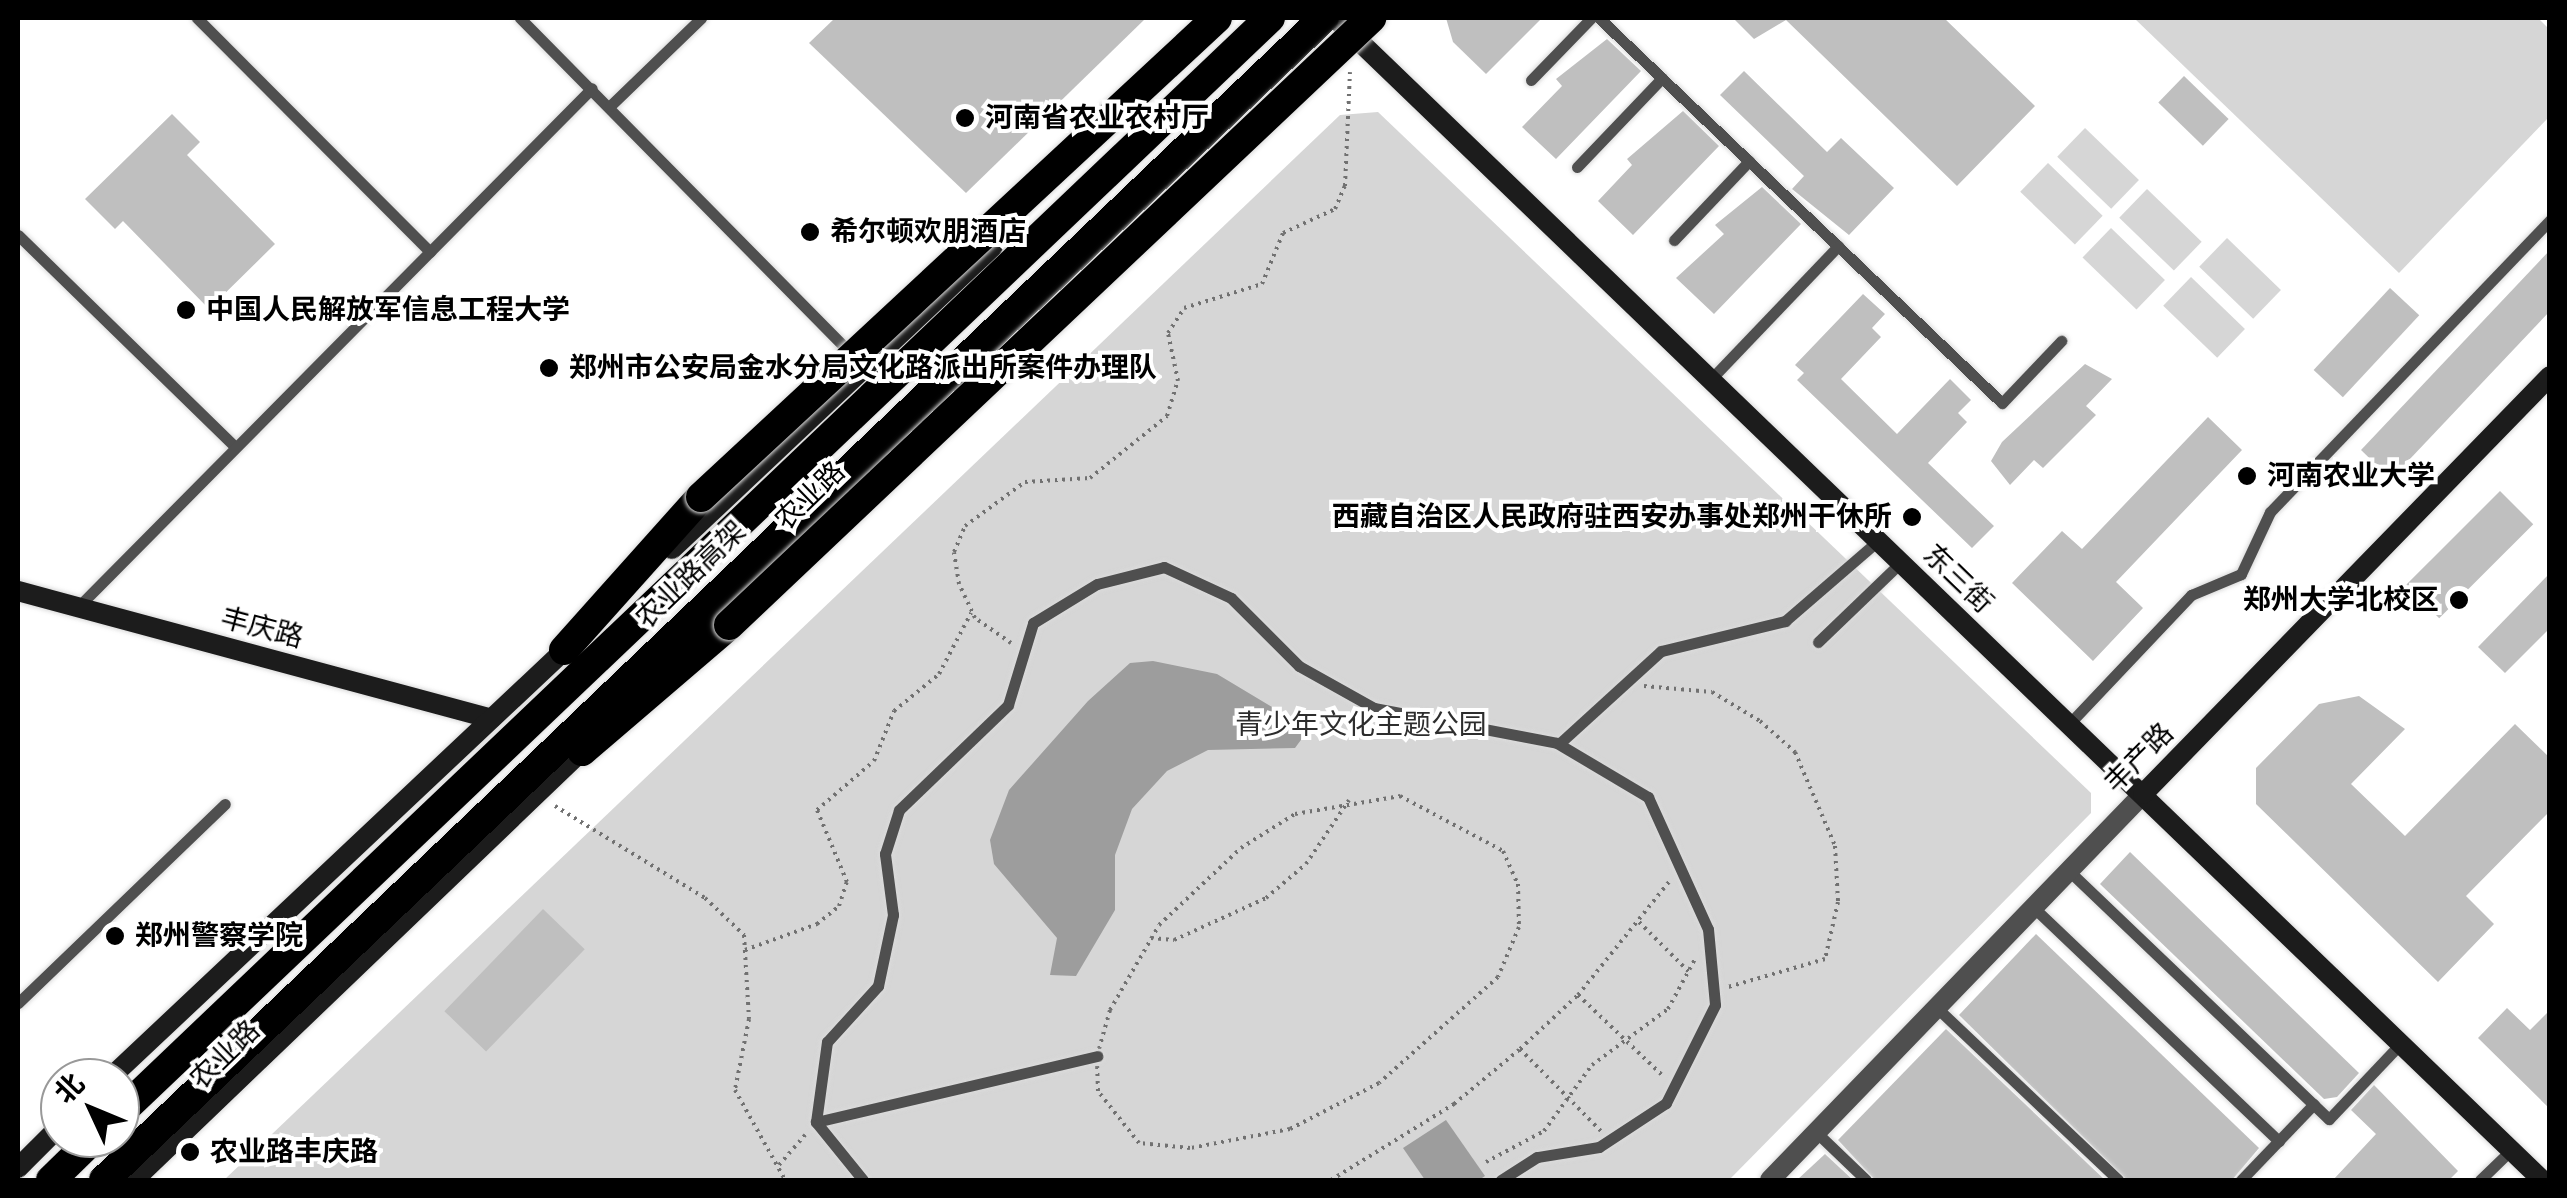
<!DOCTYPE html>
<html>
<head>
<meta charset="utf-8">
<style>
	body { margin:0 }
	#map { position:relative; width:2567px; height:1198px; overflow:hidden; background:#fff; font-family:Rubik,"Noto Sans SC",sans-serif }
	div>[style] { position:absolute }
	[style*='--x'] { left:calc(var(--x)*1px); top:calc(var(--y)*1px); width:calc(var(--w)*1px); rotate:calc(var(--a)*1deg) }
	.green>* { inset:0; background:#d6d6d6; transform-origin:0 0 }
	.water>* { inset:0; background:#9d9d9d }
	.building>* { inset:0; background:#bfbfbf; transform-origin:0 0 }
	.path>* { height:4px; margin-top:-2px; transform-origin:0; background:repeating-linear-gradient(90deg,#717171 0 2.5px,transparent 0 7.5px) }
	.roads { filter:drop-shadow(0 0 2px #dbdbdb) drop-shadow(0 0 2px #dbdbdb) }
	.lane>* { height:11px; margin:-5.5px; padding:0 5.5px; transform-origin:5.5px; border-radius:5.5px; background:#4f4f4f }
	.street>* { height:20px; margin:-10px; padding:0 10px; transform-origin:10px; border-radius:10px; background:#4f4f4f }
	.secondary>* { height:20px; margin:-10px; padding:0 10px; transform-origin:10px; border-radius:10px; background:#1c1c1c }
	.highway>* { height:30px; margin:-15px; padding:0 15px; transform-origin:15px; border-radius:15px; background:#000 }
	.bridges { filter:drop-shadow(0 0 2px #dbdbdb) drop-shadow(0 0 2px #dbdbdb) }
	.highway-bridge>* { height:30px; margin:-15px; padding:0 15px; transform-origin:15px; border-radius:15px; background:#000 }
	.dots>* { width:28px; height:28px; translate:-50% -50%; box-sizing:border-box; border:5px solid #fff; border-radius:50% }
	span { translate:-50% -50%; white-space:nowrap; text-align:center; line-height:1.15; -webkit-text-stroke:8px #fff; paint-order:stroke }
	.poi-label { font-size:28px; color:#000; font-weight:700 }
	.left { translate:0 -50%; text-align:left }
	.right { translate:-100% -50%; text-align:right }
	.street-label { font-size:28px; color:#000 }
	.park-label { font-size:28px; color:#2d2d2d }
	.frame { position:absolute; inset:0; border:20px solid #000; pointer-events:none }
	.north { position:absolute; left:40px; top:1058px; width:100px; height:100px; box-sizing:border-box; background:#fff; border:2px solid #999; border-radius:50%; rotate:314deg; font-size:28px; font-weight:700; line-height:40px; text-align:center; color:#000 }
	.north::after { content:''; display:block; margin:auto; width:35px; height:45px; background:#000; clip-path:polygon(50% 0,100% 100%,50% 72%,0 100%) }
</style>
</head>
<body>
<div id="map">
	<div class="green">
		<i style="clip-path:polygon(2134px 18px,2538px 18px,2549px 29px,2549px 117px,2399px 273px)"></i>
		<i style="clip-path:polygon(1378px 112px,2091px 793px,2091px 813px,1729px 1180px,224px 1180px,1340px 115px)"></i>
		<i style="left:2085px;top:128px;width:75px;height:40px;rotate:44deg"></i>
		<i style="left:2048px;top:163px;width:76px;height:40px;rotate:44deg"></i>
		<i style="left:2147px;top:189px;width:76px;height:40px;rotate:44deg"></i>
		<i style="left:2111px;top:228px;width:75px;height:41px;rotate:44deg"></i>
		<i style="left:2227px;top:238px;width:75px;height:40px;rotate:44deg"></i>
		<i style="left:2191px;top:277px;width:75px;height:40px;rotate:44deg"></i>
	</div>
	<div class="water">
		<i style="clip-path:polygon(1153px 661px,1217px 674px,1309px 729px,1295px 748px,1208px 750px,1167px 771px,1132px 809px,1115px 855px,1115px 910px,1076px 976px,1050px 975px,1057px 938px,994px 864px,990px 840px,1009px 790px,1088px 701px,1130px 663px)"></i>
		<i style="clip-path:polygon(1446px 1120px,1485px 1176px,1479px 1180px,1425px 1180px,1403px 1148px)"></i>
	</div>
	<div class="building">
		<i style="clip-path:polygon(835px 18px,1146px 18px,966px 193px,809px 43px)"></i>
		<i style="clip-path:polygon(1446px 18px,1542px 18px,1486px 74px,1453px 42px)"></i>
		<i style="clip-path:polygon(1733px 18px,1944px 18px,2035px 106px,1957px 186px,1786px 20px,1754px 39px)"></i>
		<i style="clip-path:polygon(1607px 39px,1641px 71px,1556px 159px,1522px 127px,1562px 86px,1556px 79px)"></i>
		<i style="clip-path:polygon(1744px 71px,1827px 152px,1841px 138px,1894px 188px,1849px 235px,1792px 189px,1804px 176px,1720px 95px)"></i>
		<i style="left:2184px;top:76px;width:62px;height:37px;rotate:44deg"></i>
		<i style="clip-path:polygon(1683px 111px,1719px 146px,1633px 235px,1598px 201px,1632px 165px,1627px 159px)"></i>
		<i style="clip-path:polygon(172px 114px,200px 142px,187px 155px,275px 244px,209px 309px,123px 221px,115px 229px,85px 199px)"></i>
		<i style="clip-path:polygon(1762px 187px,1801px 224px,1714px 314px,1676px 278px,1724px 234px,1715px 225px)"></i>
		<i style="clip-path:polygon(2550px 250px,2550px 311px,2391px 479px,2361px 450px)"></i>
		<i style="left:2390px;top:288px;width:40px;height:112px;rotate:43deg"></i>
		<i style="clip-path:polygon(1863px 294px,1885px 314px,1872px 328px,1881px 337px,1841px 379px,1897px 434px,1950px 379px,1971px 400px,1958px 413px,1967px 422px,1928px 463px,1994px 526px,1972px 548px,1797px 380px,1804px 373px,1795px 365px)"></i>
		<i style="clip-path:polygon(2085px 364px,2112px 379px,2086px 406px,2096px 415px,2043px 468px,2034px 460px,2010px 485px,1991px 461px,2002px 442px)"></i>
		<i style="clip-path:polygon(2208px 417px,2242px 450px,2116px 582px,2143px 608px,2093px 661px,2012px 583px,2062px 531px,2082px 549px)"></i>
		<i style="left:2500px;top:491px;width:47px;height:133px;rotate:45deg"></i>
		<i style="clip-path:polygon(2550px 573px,2550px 628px,2505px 673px,2478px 647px)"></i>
		<i style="clip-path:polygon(2359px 696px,2405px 729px,2351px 784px,2405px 836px,2515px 724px,2550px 758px,2550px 811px,2466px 896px,2494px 924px,2438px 982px,2256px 804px,2256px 768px,2319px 704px)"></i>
		<i style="clip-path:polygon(2130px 852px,2359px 1073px,2337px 1097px,2324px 1099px,2100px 884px)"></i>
		<i style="left:543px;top:909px;width:58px;height:142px;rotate:44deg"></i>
		<i style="clip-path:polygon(2036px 934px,2259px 1148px,2232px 1180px,2127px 1180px,1959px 1015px)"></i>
		<i style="clip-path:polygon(2507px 1008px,2530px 1030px,2550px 1010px,2550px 1109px,2478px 1038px)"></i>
		<i style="clip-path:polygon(1944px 1031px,1946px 1029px,2105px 1180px,1875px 1180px,1838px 1140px)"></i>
		<i style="clip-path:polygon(2374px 1085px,2458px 1171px,2449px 1180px,2333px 1180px,2376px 1134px,2351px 1110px)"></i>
		<i style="clip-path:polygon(1825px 1154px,1853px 1180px,1797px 1180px)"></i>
	</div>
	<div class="path">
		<i style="--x:1011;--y:643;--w:44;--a:-145.2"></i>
		<i style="--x:975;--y:618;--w:38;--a:-115"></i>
		<i style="--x:959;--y:584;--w:32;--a:-99"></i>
		<i style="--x:954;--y:552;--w:28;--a:-67"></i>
		<i style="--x:965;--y:526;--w:74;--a:-36.3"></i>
		<i style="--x:1025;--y:482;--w:65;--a:-3.5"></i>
		<i style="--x:1090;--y:478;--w:99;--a:-38.8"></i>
		<i style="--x:1167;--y:416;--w:37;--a:-73"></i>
		<i style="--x:1178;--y:381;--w:49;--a:-101.8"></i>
		<i style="--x:1168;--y:333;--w:30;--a:-57"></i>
		<i style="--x:1184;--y:308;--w:82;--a:-17.1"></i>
		<i style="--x:1262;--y:284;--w:55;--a:-67.6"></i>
		<i style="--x:1283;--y:233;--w:57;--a:-24.8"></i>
		<i style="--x:1335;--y:209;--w:25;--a:-67"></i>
		<i style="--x:1345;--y:186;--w:114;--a:-87.5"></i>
		<i style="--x:1644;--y:686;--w:68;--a:5"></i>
		<i style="--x:1712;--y:692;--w:56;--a:31.1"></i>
		<i style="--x:1760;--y:721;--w:47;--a:41.5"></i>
		<i style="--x:1795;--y:752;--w:102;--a:66.9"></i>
		<i style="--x:1835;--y:846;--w:56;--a:86.9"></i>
		<i style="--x:1838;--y:902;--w:58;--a:102.8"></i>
		<i style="--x:1825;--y:959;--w:101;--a:163.9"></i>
		<i style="--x:1400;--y:796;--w:117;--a:28.1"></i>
		<i style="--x:1503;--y:851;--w:36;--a:66"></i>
		<i style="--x:1518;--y:884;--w:43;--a:88.7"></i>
		<i style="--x:1519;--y:927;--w:54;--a:112.8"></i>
		<i style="--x:1498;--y:977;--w:159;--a:138.3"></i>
		<i style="--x:1379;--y:1083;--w:100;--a:152.7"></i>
		<i style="--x:1290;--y:1129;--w:102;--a:169.2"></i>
		<i style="--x:1190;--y:1148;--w:51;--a:-174.4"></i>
		<i style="--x:1139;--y:1143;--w:66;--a:-128.3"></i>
		<i style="--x:1098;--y:1091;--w:35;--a:-92"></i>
		<i style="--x:1097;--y:1056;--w:48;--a:-74.2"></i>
		<i style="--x:1110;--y:1010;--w:98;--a:-60"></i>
		<i style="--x:1159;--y:925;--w:112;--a:-43.2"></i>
		<i style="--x:1241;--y:848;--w:64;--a:-32.2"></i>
		<i style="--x:1295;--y:814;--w:107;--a:-9.7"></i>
		<i style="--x:555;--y:806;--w:176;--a:31.5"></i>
		<i style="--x:705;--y:898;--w:54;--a:43.5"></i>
		<i style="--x:744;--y:935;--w:84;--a:86.6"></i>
		<i style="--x:749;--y:1019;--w:72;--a:101.2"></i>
		<i style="--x:735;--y:1090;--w:103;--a:60.9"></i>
		<i style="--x:1639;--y:922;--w:71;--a:45"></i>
		<i style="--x:1151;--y:938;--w:23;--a:5"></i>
		<i style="--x:1174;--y:940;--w:101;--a:-24.5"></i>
		<i style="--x:1266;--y:898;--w:52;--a:-40.4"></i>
		<i style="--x:1306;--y:864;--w:77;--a:-56.1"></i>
		<i style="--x:745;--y:950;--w:77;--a:-19.9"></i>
		<i style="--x:817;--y:924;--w:28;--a:-39"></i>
		<i style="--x:839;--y:906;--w:25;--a:-72"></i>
		<i style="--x:847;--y:882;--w:78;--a:-112.6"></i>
		<i style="--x:817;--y:810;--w:75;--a:-40.7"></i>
		<i style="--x:874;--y:761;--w:54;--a:-68.2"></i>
		<i style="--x:894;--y:711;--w:58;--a:-39.4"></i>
		<i style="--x:939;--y:674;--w:69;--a:-62.3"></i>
		<i style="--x:1578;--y:995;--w:116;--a:43.6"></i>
		<i style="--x:1520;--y:1049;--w:115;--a:45.4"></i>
		<i style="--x:1486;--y:1162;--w:66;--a:-28.1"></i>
		<i style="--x:1544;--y:1131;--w:82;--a:-54"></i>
		<i style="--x:1592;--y:1065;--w:94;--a:-36.4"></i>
		<i style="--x:1668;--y:1009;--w:57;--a:-61.6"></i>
		<i style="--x:779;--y:1165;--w:40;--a:-49"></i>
		<i style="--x:1331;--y:1180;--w:145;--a:-31.7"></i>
		<i style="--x:1454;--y:1104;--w:86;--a:-39.8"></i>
		<i style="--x:1520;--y:1049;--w:79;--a:-43"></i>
		<i style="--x:1578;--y:995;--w:145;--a:-51.2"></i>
	</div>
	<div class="roads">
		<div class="lane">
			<i style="--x:197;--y:18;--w:330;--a:45.1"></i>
			<i style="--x:520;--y:18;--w:470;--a:45.4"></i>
			<i style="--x:1599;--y:18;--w:557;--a:43.69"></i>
			<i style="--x:2002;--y:403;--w:86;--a:-46.4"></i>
			<i style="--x:1531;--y:80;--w:86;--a:-45.9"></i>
			<i style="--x:610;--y:106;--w:127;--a:-44"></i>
			<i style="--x:1577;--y:167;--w:123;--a:-46.3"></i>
			<i style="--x:18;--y:235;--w:302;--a:44.3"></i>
			<i style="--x:1674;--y:240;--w:109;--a:-46.5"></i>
			<i style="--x:1711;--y:379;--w:184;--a:-46.3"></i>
			<i style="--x:78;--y:607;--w:730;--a:-45.28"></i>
			<i style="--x:1818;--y:642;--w:115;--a:-43.9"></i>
			<i style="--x:2069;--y:724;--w:178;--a:-46.6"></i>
			<i style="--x:2191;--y:595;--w:54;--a:-22.8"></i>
			<i style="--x:2241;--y:574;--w:68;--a:-64.9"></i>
			<i style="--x:2270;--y:512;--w:405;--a:-46.2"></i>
			<i style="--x:1561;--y:742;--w:135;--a:-42.3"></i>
			<i style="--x:1661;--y:651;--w:128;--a:-13.6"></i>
			<i style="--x:1785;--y:621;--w:124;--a:-40.8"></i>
			<i style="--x:2067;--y:869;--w:362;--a:43.7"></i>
			<i style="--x:2329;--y:1119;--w:105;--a:-46.5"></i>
			<i style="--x:2032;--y:906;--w:341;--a:43.6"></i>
			<i style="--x:18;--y:1003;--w:287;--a:-43.9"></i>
			<i style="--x:1936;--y:1007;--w:251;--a:43.5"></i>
			<i style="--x:816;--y:1122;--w:289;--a:-13.2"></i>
			<i style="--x:1816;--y:1132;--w:69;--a:43.8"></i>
			<i style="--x:863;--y:1180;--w:75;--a:-129"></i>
			<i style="--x:816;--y:1122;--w:81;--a:-82.2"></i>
			<i style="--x:827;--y:1042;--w:76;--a:-47.7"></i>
			<i style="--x:878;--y:986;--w:73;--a:-78.1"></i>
			<i style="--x:893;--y:915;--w:62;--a:-97.5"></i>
			<i style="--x:885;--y:854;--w:46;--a:-72.3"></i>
			<i style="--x:899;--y:810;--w:151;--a:-43.9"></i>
			<i style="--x:1008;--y:705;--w:86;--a:-73"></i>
			<i style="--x:1033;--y:623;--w:75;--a:-31.4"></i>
			<i style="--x:1097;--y:584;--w:69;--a:-14.2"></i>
			<i style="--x:1164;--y:567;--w:74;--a:24.8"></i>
			<i style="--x:1231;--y:598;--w:96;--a:45"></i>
			<i style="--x:1299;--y:666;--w:86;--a:29.2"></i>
			<i style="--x:1374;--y:708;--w:186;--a:10.8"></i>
			<i style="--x:1557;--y:743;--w:106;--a:30.7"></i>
			<i style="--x:1648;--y:797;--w:145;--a:65.6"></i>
			<i style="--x:1708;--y:929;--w:76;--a:84.7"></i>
			<i style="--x:1715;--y:1005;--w:110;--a:116.6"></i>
			<i style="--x:1666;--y:1103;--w:80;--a:146.7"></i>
			<i style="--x:1599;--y:1147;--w:63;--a:170.8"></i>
			<i style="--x:1537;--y:1157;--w:43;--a:147.4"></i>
			<i style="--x:2241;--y:1180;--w:105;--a:-46.2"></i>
			<i style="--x:2480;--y:1180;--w:43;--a:-44.1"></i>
		</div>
		<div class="street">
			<i style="--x:1770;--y:1180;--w:537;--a:-45.98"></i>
		</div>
		<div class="secondary">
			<i style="--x:1335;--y:18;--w:1675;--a:43.91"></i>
			<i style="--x:672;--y:549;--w:441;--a:-43.3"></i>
			<i style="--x:18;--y:591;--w:490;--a:15.1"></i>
			<i style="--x:2143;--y:794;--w:583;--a:-45.76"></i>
			<i style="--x:110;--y:1078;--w:633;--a:-43.27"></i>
			<i style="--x:18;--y:1168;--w:59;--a:-45"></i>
			<i style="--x:134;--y:1180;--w:633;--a:-43.78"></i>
		</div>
		<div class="highway">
			<i style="--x:564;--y:650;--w:205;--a:-48.2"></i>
			<i style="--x:582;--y:751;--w:194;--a:-40.6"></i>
			<i style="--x:120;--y:1113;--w:1588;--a:-43.6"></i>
			<i style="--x:51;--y:1180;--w:60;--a:-44.3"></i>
			<i style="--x:104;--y:1180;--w:1685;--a:-43.61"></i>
		</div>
	</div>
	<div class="bridges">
		<div class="highway-bridge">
			<i style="--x:701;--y:497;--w:704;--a:-42.87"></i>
			<i style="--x:729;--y:625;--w:884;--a:-43.39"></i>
		</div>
	</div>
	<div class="dots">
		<i style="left:965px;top:118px;background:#000"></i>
		<i style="left:810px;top:232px;background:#000"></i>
		<i style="left:186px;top:310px;background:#000"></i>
		<i style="left:549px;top:368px;background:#000"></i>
		<i style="left:2247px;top:476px;background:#000"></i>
		<i style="left:1912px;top:517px;background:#000"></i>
		<i style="left:2459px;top:600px;background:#000"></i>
		<i style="left:115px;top:936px;background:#000"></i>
		<i style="left:190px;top:1152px;background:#000"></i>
	</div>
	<div class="poi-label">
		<span class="left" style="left:985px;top:118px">河南省农业农村厅</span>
		<span class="left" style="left:830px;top:232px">希尔顿欢朋酒店</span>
		<span class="left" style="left:206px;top:310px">中国人民解放军信息工程大学</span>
		<span class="left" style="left:569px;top:368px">郑州市公安局金水分局文化路派出所案件办理队</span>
		<span class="left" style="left:2267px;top:476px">河南农业大学</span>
		<span class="right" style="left:1892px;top:517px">西藏自治区人民政府驻西安办事处郑州干休所</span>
		<span class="right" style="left:2439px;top:600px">郑州大学北校区</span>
		<span class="left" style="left:135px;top:936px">郑州警察学院</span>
		<span class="left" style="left:210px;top:1152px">农业路丰庆路</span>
	</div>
	<div class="street-label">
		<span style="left:810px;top:496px;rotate:-44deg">农业路</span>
		<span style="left:691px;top:575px;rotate:-44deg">农业路高架</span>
		<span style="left:1958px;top:579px;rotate:44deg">东三街</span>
		<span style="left:262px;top:628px;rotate:15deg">丰庆路</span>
		<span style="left:2139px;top:758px;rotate:-45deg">丰产路</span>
		<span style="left:225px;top:1055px;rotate:-44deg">农业路</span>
	</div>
	<div class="park-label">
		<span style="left:1361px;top:725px">青少年文化主题公园</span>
	</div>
	<div class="frame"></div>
	<div class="north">北</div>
</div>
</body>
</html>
